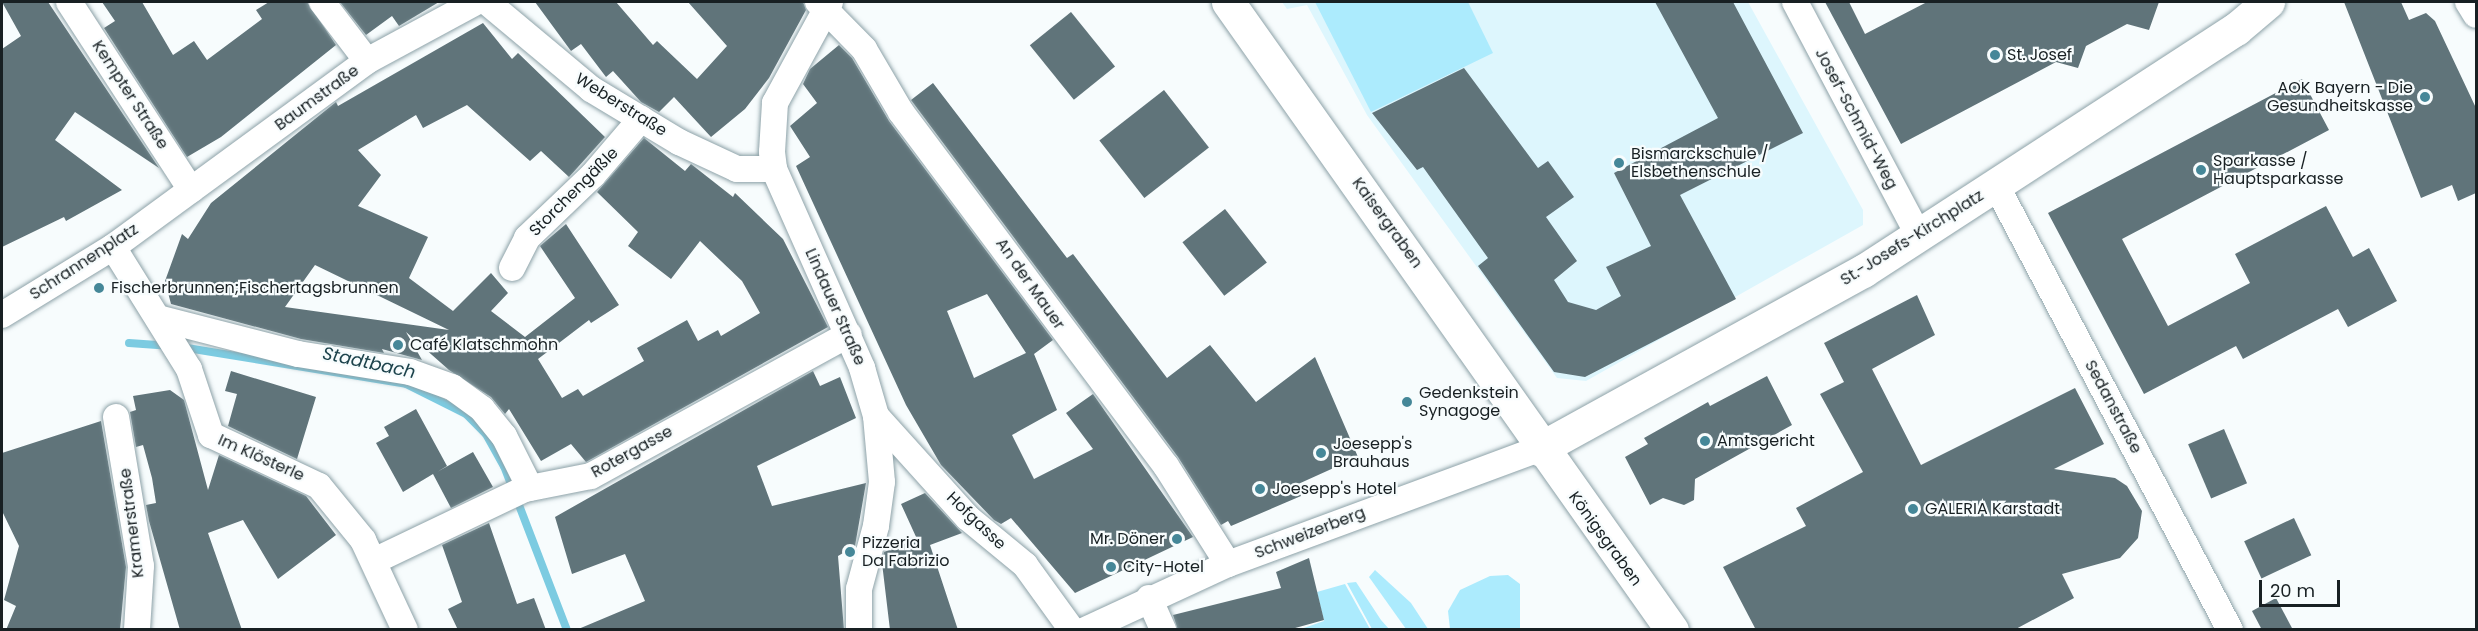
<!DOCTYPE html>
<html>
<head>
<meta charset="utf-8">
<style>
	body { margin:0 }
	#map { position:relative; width:2478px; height:631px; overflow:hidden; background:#f7fcfd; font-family:Poppins,sans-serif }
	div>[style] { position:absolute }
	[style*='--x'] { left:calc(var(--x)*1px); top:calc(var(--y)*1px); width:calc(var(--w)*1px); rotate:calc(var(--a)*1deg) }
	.built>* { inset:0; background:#ddf6fd }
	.green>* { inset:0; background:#acebfd }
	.stream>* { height:8px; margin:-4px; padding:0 4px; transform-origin:4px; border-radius:4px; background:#7ccbe1 }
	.building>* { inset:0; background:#60747a; transform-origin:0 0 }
	.roads { filter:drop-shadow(0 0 2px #8da2a8) drop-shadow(0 0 2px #8da2a8) }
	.street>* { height:26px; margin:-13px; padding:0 13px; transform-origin:13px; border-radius:13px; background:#fff }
	.secondary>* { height:33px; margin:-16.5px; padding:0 16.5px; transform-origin:16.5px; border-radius:16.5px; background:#fff }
	.dots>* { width:16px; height:16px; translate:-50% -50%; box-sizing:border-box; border:3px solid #f7fcfd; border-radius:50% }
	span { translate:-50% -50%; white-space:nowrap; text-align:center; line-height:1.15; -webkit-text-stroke:4.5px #f7fcfd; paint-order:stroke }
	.poi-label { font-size:16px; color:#182023 }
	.left { translate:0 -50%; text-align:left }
	.right { translate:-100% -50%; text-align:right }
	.street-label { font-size:16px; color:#182023 }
	.water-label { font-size:18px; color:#1d434c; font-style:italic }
	.frame { position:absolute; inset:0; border:3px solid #182023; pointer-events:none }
	.scale { position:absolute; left:2259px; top:580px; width:81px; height:27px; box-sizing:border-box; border:3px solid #182023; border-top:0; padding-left:8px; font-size:18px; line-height:21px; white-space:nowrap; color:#182023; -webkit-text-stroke:4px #f7fcfd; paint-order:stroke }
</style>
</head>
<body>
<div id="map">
	<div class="built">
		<i style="clip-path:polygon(1282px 2px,1748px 2px,1863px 210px,1863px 225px,1586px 381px,1557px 378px,1367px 115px,1307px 5px,1287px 9px)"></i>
	</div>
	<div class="green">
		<i style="clip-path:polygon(1315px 2px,1468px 2px,1493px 53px,1371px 112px)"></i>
		<i style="clip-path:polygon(1375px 570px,1411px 603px,1428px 629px,1406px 629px,1369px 577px)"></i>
		<i style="clip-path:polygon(1508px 575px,1520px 584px,1520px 629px,1450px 629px,1448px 611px,1460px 590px,1490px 576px)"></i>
		<i style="clip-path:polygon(1356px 582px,1381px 620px,1389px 629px,1372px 629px,1347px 583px)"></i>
		<i style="clip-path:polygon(1345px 584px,1370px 629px,1301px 629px,1324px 621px,1317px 592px)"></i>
	</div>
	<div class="stream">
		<i style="--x:129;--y:343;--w:39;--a:4"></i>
		<i style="--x:181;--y:347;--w:228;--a:9.3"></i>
		<i style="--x:406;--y:384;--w:67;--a:26.6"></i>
		<i style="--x:466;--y:414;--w:28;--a:45"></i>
		<i style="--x:486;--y:434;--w:37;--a:61"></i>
		<i style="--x:504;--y:466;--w:176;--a:69"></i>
	</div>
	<div class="building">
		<i style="clip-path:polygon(2px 2px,48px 2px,159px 168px,75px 112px,55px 140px,122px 190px,66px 221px,64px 217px,2px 247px,2px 49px,21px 36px)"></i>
		<i style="clip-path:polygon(102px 2px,142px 2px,173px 55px,194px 41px,207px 60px,262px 19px,256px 10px,269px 2px,307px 2px,336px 45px,221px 137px,187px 157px,104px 28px,115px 21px)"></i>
		<i style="clip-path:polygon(340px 2px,439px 2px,399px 26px,392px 16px,366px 35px)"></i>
		<i style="clip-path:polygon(535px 2px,616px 2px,653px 45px,657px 41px,697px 79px,727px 46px,688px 2px,803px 2px,806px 10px,769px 78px,745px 109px,711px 137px,674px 97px,659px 112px,641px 102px,613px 71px,606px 77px,581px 44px,571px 51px)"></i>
		<i style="clip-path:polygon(1655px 2px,1733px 2px,1803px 133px,1680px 195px,1736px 299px,1585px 377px,1554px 372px,1478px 266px,1488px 258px,1423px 167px,1417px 170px,1372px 113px,1464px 68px,1538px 168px,1548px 161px,1574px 197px,1546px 217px,1577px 261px,1554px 280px,1568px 302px,1596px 310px,1621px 296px,1606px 267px,1651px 246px,1614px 173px,1718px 118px)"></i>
		<i style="clip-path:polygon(1825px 2px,1849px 2px,1865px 34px,1927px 2px,2159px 2px,2149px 30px,2127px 24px,2086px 46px,2078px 68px,2056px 62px,1901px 144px)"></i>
		<i style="clip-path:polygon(2344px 2px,2401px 2px,2409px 20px,2426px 13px,2435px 21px,2476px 108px,2476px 193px,2458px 201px,2452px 185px,2421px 198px)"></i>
		<i style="left:1071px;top:12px;width:70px;height:53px;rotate:51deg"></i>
		<i style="clip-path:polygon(evenodd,483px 23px,512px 59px,518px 53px,605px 137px,569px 177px,541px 151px,530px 161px,467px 105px,423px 128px,416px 115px,358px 150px,381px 175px,358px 206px,428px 237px,409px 278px,453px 311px,491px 273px,508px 293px,491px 311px,525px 337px,575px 298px,540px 246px,566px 224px,619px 305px,591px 323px,589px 320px,538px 359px,562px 398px,578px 389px,583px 396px,644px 361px,637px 348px,687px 320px,698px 341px,718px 330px,721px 336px,760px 313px,742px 281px,700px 241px,671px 279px,628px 246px,638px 232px,597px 192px,644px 138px,685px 171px,691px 164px,733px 197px,735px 193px,783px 239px,828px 327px,586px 462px,571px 444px,541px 461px,509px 409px,505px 414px,491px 397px,449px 370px,406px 332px,422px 360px,382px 349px,384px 353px,301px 339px,171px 304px,165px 281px,182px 234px,188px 239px,211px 203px,336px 102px,338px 106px,483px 23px,315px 265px,449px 330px,285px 307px,315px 265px)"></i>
		<i style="clip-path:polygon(evenodd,839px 45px,852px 58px,889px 121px,1053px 340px,1034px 354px,1057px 410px,1012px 435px,1034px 479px,1093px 449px,1066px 413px,1093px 394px,1193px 537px,1075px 593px,1011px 518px,1001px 524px,994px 520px,941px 465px,906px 405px,796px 166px,810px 157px,790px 126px,817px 103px,803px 84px,810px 69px,839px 45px,987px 294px,1026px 353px,974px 378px,947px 311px,987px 294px)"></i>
		<i style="clip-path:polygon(2302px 79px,2329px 130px,2122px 239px,2168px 326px,2250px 283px,2235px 254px,2326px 206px,2353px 257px,2369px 248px,2397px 301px,2348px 327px,2338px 309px,2243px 359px,2236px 346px,2144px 394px,2048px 213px)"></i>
		<i style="clip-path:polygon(933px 83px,1067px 258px,1073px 254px,1167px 378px,1210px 345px,1256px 402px,1315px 357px,1358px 457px,1296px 485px,1301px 496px,1231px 526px,1228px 521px,1221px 525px,1178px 457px,914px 104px,911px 100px)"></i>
		<i style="left:1164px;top:90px;width:73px;height:82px;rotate:52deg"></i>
		<i style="left:1225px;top:209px;width:68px;height:54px;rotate:52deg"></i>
		<i style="clip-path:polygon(1917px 295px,1935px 335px,1872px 369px,1921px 465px,2075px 388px,2104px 444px,2054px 469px,2115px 478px,2127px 486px,2142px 511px,2138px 538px,2120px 558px,2062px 574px,2074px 598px,2014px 630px,1756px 630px,1723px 567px,1806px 526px,1796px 508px,1863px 472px,1820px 394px,1844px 382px,1824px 343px)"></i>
		<i style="clip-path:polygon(231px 371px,316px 397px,297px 459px,228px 426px,237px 394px,225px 391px)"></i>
		<i style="clip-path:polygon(813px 371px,820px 386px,840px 377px,856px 418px,757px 466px,772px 506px,866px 483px,855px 546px,838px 556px,844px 630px,576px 630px,645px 601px,625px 554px,572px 574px,555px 517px)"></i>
		<i style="clip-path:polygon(1767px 376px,1792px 425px,1695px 479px,1694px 500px,1684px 505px,1663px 498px,1650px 505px,1625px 457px,1648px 444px,1644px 438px,1708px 402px,1710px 406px)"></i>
		<i style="clip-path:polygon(170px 390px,184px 400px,208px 490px,219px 455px,306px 496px,336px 535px,278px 579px,243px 520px,208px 533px,242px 630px,180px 630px,149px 521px,146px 505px,156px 503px,152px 478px,143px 445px,136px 447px,130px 412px,136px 410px,133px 396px)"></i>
		<i style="clip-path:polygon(416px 409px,447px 466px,437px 472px,473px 452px,493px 487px,451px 508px,433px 474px,403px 492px,376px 443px,389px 436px,384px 427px)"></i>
		<i style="clip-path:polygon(101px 421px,126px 567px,120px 630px,6px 630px,16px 606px,4px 600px,19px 546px,2px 511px,2px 453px)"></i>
		<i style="left:2224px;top:429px;width:59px;height:39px;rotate:67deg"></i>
		<i style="clip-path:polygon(925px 493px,962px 533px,930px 545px,958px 630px,890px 630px,882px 563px,884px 552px,917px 539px,901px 504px)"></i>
		<i style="left:2294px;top:518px;width:41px;height:55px;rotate:65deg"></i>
		<i style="clip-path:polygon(489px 523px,517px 604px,534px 598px,546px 630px,458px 630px,448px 609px,462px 602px,442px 545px)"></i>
		<i style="clip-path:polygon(1309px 558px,1324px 620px,1288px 630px,1178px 630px,1173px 615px,1281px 588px,1276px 572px)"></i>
		<i style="clip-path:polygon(2276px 598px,2293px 630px,2262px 630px,2252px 611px)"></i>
	</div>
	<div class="roads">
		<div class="street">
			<i style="--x:69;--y:2;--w:224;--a:57"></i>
			<i style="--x:322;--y:2;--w:74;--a:52.7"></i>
			<i style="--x:487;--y:2;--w:136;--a:39.9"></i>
			<i style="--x:591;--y:89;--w:103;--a:31.1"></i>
			<i style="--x:679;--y:142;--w:64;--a:25"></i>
			<i style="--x:737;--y:169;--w:37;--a:0"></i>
			<i style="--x:818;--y:2;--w:66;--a:45.6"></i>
			<i style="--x:864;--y:49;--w:73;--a:59.6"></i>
			<i style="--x:901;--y:112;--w:442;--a:53.2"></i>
			<i style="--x:1166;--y:466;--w:116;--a:57.7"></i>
			<i style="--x:830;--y:2;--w:115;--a:118.6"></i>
			<i style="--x:775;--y:103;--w:49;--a:93.5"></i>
			<i style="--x:772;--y:152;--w:17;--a:83"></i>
			<i style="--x:774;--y:169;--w:218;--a:66.1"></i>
			<i style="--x:862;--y:368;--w:50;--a:73.7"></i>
			<i style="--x:876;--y:416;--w:66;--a:84.8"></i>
			<i style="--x:882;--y:482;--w:44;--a:97.8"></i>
			<i style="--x:876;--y:526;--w:65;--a:105.1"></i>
			<i style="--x:859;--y:589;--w:41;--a:90"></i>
			<i style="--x:1795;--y:2;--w:265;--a:62.1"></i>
			<i style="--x:2468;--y:2;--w:15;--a:58"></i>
			<i style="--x:1996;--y:185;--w:503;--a:62.26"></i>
			<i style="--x:113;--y:247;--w:144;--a:58.1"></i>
			<i style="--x:189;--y:369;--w:70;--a:71.6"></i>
			<i style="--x:211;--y:435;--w:119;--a:25.3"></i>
			<i style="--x:319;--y:486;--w:70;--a:50.8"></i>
			<i style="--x:363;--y:540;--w:99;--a:65"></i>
			<i style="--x:512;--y:268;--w:34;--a:-63"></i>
			<i style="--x:527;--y:238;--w:91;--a:-43.7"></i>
			<i style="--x:593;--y:175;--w:74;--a:-49.4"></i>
			<i style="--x:2;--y:315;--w:130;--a:-31.5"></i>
			<i style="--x:113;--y:247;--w:315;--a:-36.2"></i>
			<i style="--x:367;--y:61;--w:124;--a:-28.4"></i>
			<i style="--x:158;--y:318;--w:145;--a:14.4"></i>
			<i style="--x:298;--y:354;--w:113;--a:9.1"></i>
			<i style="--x:410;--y:372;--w:45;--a:19.7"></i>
			<i style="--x:452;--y:387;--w:37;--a:36"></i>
			<i style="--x:482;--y:409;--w:35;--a:51"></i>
			<i style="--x:504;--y:436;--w:58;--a:63.4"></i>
			<i style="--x:876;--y:416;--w:137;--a:48"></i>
			<i style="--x:968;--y:518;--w:74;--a:39.5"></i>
			<i style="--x:1025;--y:565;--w:80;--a:54.1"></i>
			<i style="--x:116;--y:417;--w:151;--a:80.5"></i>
			<i style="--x:141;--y:566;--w:64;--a:93.6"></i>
			<i style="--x:374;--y:561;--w:167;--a:-25.5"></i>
			<i style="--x:525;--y:489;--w:67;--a:-11.1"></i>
			<i style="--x:591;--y:476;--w:294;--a:-28.8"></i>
			<i style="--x:1149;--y:598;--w:35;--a:66"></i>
			<i style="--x:1085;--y:630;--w:157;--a:-24.8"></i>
			<i style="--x:1228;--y:564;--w:332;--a:-20.3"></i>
		</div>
		<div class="secondary">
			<i style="--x:1228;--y:2;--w:769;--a:54.74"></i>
			<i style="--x:1539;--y:449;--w:370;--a:-28.8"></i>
			<i style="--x:1863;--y:271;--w:445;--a:-33"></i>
			<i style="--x:2236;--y:29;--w:42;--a:-40.2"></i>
		</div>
	</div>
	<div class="dots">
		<i style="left:1995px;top:55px;background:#458798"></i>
		<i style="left:2425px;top:97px;background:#458798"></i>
		<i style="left:1619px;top:163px;background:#458798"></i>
		<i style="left:2201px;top:170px;background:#458798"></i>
		<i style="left:99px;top:288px;background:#458798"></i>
		<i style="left:398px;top:345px;background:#458798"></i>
		<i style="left:1407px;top:402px;background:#458798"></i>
		<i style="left:1705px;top:441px;background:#458798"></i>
		<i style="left:1321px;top:453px;background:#458798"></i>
		<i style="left:1260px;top:489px;background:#458798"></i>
		<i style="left:1913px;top:509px;background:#458798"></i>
		<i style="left:1177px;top:539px;background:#458798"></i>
		<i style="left:850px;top:552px;background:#458798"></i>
		<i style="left:1111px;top:567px;background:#458798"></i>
	</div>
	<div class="poi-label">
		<span class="left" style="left:2007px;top:55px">St. Josef</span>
		<span class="right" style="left:2413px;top:97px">AOK Bayern - Die<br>Gesundheitskasse</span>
		<span class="left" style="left:1631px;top:163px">Bismarckschule /<br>Elsbethenschule</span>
		<span class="left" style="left:2213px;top:170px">Sparkasse /<br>Hauptsparkasse</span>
		<span class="left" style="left:111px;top:288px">Fischerbrunnen;Fischertagsbrunnen</span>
		<span class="left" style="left:410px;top:345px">Café Klatschmohn</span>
		<span class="left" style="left:1419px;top:402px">Gedenkstein<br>Synagoge</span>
		<span class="left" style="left:1717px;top:441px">Amtsgericht</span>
		<span class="left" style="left:1333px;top:453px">Joesepp's<br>Brauhaus</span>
		<span class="left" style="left:1272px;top:489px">Joesepp's Hotel</span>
		<span class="left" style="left:1925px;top:509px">GALERIA Karstadt</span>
		<span class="right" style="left:1165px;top:539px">Mr. Döner</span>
		<span class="left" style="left:862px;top:552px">Pizzeria<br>Da Fabrizio</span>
		<span class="left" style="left:1123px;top:567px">City-Hotel</span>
	</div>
	<div class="street-label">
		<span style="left:130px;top:95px;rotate:57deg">Kempter Straße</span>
		<span style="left:317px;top:98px;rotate:-36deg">Baumstraße</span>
		<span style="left:621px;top:105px;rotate:32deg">Weberstraße</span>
		<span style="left:1856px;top:119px;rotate:62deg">Josef-Schmid-Weg</span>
		<span style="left:574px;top:192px;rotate:-45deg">Storchengäßle</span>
		<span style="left:1387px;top:223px;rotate:54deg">Kaisergraben</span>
		<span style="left:1912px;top:238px;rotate:-32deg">St.-Josefs-Kirchplatz</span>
		<span style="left:84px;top:262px;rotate:-33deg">Schrannenplatz</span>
		<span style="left:1030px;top:284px;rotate:55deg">An der Mauer</span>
		<span style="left:835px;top:307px;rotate:66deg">Lindauer Straße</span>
		<span style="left:2113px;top:407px;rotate:62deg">Sedanstraße</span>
		<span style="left:632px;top:452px;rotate:-29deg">Rotergasse</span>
		<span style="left:261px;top:458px;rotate:24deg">Im Klösterle</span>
		<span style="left:976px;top:521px;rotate:44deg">Hofgasse</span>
		<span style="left:132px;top:523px;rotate:-97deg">Kramerstraße</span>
		<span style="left:1310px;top:533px;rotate:-21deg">Schweizerberg</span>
		<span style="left:1605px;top:539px;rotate:54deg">Königsgraben</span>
	</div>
	<div class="water-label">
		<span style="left:369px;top:363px;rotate:12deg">Stadtbach</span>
	</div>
	<div class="frame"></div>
	<div class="scale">20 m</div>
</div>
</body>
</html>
